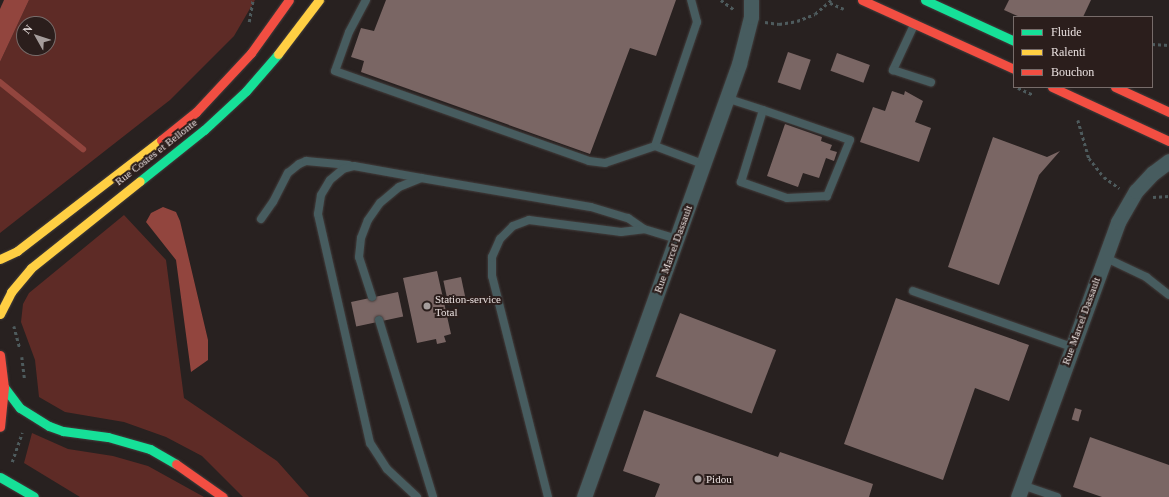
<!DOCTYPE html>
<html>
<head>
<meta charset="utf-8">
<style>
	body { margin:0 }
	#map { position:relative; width:1169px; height:497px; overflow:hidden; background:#282120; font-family:Georgia,serif }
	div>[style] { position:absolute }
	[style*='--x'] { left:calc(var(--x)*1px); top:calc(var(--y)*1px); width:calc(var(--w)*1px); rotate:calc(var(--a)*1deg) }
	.green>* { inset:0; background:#5e2b26 }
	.water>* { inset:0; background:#92453e }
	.stream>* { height:5.5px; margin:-2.75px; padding:0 2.75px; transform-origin:2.75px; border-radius:2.75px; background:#92453e }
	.building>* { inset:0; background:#7a6664; transform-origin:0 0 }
	.path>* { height:2.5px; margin-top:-1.25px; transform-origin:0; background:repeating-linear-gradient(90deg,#4e5b5d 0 3px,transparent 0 6px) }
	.roads { filter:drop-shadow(0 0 1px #423d3c) drop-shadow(0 0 1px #423d3c) }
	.lane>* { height:8px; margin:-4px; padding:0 4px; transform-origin:4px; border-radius:4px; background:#475c5f }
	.street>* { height:15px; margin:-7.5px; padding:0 7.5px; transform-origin:7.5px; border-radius:7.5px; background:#475c5f }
	.fast>* { height:9px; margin:-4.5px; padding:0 4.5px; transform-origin:4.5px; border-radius:4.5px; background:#16e098 }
	.slow>* { height:9px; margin:-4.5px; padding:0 4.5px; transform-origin:4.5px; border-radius:4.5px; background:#ffcf43 }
	.jam>* { height:9px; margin:-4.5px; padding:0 4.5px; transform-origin:4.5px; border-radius:4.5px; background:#f24e42 }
	.bridges { filter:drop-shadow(0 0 1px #423d3c) drop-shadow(0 0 1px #423d3c) }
	.fast-bridge>* { height:9px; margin:-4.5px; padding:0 4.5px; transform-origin:4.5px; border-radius:4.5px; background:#16e098 }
	.dots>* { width:11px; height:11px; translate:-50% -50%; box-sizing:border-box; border:2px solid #2b1e1c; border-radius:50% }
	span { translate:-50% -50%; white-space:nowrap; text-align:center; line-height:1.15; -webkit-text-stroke:4px #2b1e1c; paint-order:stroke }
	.street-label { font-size:11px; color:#e9e0df }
	.poi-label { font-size:11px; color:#e9e0df }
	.left { translate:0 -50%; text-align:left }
	.legend { position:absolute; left:1013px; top:16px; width:140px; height:72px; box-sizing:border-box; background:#2b1e1c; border:1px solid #776c6a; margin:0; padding:5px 7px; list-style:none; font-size:12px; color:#e9e0df }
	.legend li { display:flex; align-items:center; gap:8px; height:20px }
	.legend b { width:20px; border:1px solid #776c6a }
	.north { position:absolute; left:16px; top:16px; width:40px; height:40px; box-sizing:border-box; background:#2b1e1c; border:1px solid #776c6a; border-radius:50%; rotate:309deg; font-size:11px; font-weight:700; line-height:16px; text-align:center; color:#e9e0df }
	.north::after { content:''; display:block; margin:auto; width:14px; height:18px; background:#a59d9c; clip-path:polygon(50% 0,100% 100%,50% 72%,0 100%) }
</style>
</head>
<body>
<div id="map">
	<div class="green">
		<i style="clip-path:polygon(evenodd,29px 0,255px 0,234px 36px,170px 100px,0 233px,0 62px,29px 0,24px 24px,48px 24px,48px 48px,24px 48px,24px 24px)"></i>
		<i style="clip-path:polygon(124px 215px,166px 260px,184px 398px,277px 461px,309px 497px,243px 497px,202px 456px,166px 437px,124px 422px,65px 412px,39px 397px,35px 360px,21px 322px,23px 304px,29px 293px)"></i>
		<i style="clip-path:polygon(32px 433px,68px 449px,113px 456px,148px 466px,204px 497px,80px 497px,24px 463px)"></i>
	</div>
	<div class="water">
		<i style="clip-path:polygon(4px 0,29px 0,0 62px,0 9px)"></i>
		<i style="clip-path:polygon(163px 207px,176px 212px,180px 221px,208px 340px,208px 360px,191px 372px,176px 260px,146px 222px,151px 213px)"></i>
	</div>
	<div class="stream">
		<i style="--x:0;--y:82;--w:107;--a:38.9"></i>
	</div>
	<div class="building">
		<i style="clip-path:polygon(386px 0,676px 0,656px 56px,630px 48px,590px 154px,361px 72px,364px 61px,351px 57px,361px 28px,374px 31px)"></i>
		<i style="clip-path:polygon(1009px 0,1091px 0,1083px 17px,1020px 17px,1004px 10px)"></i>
		<i style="left:788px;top:52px;width:24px;height:32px;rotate:19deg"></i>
		<i style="left:837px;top:53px;width:35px;height:19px;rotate:20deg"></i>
		<i style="clip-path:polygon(892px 91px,904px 95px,905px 91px,923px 101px,915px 122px,931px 128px,919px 162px,860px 142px,873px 107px,885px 111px)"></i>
		<i style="clip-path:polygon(785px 124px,822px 137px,821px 141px,832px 145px,830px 150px,837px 152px,834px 161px,826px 158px,819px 178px,803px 173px,798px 187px,767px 176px)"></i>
		<i style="clip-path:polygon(993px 137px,1047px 157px,1060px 151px,1039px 175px,999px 285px,948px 267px)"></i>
		<i style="clip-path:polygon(437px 271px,451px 334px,444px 336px,446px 342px,437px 344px,436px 339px,417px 343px,403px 278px)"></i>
		<i style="left:461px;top:277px;width:25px;height:18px;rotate:78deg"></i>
		<i style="left:398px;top:292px;width:25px;height:48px;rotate:78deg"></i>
		<i style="clip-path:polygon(896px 298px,1029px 345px,1009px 401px,975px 388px,943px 480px,844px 444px)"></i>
		<i style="left:680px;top:313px;width:103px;height:68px;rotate:21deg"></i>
		<i style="left:1075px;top:408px;width:7px;height:12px;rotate:16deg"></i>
		<i style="clip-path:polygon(644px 410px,778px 457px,780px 452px,873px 484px,869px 497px,655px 497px,660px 484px,623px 471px)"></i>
		<i style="clip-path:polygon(1090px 437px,1169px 465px,1169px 497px,1102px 497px,1073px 487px)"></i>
	</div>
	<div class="path">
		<i style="--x:721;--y:0;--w:17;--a:36"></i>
		<i style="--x:830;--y:3;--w:15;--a:23"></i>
		<i style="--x:249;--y:22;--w:22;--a:-80"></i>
		<i style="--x:765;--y:22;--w:14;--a:8"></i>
		<i style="--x:779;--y:24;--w:18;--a:-9"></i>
		<i style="--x:797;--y:21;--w:19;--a:-21"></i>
		<i style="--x:815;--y:14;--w:21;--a:-41"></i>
		<i style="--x:1152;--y:44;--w:17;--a:3"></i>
		<i style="--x:1018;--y:88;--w:17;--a:24"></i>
		<i style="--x:1078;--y:120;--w:40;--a:74"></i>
		<i style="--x:1089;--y:158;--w:24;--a:52"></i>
		<i style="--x:1104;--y:177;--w:19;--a:36"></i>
		<i style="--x:1153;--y:197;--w:16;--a:-4"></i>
		<i style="--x:14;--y:326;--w:23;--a:75"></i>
		<i style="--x:22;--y:357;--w:23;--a:83"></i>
		<i style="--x:12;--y:462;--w:31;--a:-71"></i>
	</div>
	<div class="roads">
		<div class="lane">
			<i style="--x:366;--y:0;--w:36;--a:118"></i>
			<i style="--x:349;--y:32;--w:41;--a:109.7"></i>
			<i style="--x:335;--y:71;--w:269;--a:19.5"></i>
			<i style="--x:589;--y:161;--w:16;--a:7"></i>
			<i style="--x:605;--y:163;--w:53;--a:-18.8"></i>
			<i style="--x:655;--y:146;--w:51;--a:20.6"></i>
			<i style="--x:914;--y:25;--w:50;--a:115"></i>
			<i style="--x:893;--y:70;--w:40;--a:18"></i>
			<i style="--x:726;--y:98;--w:39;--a:18"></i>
			<i style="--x:763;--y:110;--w:92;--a:19"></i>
			<i style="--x:850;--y:140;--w:61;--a:112.3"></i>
			<i style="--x:827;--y:196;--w:40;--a:177.1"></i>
			<i style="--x:787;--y:198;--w:49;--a:-160.8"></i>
			<i style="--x:741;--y:182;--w:75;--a:-73"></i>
			<i style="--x:655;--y:146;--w:131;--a:-71.3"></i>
			<i style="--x:697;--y:22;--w:23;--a:-105"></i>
			<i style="--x:261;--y:219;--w:21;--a:-55"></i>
			<i style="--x:273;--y:202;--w:33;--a:-63"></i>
			<i style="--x:288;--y:173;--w:14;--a:-39"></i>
			<i style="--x:299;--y:164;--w:8;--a:-23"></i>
			<i style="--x:306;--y:161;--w:43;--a:5.3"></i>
			<i style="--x:1104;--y:257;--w:47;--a:25.5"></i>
			<i style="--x:1146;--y:277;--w:29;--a:38"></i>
			<i style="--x:913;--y:291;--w:169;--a:19.4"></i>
			<i style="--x:372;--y:297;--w:42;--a:-108"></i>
			<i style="--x:359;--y:257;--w:19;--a:-84"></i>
			<i style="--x:361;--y:238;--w:19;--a:-69"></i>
			<i style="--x:368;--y:220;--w:21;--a:-55"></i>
			<i style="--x:380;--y:203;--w:25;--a:-40"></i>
			<i style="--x:399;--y:187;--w:24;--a:-22"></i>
			<i style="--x:421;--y:178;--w:172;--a:9.7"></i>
			<i style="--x:591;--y:207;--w:39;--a:17"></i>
			<i style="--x:628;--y:218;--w:19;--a:35"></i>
			<i style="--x:644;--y:229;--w:34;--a:17"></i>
			<i style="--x:379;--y:320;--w:185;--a:73"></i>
			<i style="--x:1022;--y:485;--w:37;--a:19"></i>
			<i style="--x:417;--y:497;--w:41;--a:-137"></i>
			<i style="--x:387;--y:469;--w:31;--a:-123"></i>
			<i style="--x:370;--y:443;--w:235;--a:-102.8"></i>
			<i style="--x:318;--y:214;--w:19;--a:-81"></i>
			<i style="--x:321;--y:195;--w:17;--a:-59"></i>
			<i style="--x:330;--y:180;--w:17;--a:-40"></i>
			<i style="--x:343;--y:169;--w:11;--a:-15"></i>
			<i style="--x:354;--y:166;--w:68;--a:10.2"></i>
			<i style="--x:548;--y:497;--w:228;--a:-104.2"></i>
			<i style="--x:492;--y:276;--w:19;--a:-90"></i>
			<i style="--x:492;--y:257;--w:20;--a:-66"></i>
			<i style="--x:500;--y:239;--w:18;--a:-45"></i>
			<i style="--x:513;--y:226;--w:17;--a:-21"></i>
			<i style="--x:529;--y:220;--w:93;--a:7.4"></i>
			<i style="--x:621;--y:232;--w:23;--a:-7"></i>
		</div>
		<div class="street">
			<i style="--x:584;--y:497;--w:460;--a:-70.3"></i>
			<i style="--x:739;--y:64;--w:49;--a:-75.7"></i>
			<i style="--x:751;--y:17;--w:17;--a:-90"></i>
			<i style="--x:1018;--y:497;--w:293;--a:-70"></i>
			<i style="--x:1118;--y:222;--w:36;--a:-60"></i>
			<i style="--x:1136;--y:191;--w:25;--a:-47"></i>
			<i style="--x:1153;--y:173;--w:20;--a:-37"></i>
		</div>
		<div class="fast">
			<i style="--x:925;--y:0;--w:98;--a:24.7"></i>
			<i style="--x:140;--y:181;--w:82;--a:-38.6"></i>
			<i style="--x:204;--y:130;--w:57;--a:-42.9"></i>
			<i style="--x:246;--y:91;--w:49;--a:-49.1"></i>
			<i style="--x:4;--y:387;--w:26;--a:53"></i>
			<i style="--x:20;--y:408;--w:34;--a:32"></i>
			<i style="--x:49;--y:426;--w:15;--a:20"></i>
			<i style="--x:63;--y:431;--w:45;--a:7.6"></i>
			<i style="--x:108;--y:437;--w:44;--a:15.9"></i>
			<i style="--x:150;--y:449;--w:30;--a:30"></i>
		</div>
		<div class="slow">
			<i style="--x:278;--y:54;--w:68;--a:-52.8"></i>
			<i style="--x:0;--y:259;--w:19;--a:-25"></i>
			<i style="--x:17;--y:251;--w:182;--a:-37.6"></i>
			<i style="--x:0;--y:314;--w:25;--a:-63"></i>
			<i style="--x:11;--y:292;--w:31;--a:-50"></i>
			<i style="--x:31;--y:268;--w:139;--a:-38.6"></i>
		</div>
		<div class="jam">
			<i style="--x:862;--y:0;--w:167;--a:24.4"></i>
			<i style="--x:1052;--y:87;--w:129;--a:24.8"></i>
			<i style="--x:1115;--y:87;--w:60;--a:24.8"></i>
			<i style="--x:161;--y:140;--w:45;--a:-38.7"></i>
			<i style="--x:196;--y:112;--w:81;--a:-47"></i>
			<i style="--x:251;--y:53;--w:65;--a:-54.4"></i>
			<i style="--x:0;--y:355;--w:32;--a:83"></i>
			<i style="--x:4;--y:387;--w:40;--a:95.7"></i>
			<i style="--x:176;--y:464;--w:57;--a:35.1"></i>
		</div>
	</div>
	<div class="bridges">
		<div class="fast-bridge">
			<i style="--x:0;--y:477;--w:39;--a:30"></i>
		</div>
	</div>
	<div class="dots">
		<i style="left:427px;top:306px;background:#a59d9c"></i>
		<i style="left:698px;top:479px;background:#a59d9c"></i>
	</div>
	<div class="street-label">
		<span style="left:156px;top:152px;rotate:-38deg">Rue Costes et Bellonte</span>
		<span style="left:673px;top:249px;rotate:-70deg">Rue Marcel Dassault</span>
		<span style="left:1081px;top:321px;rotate:-70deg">Rue Marcel Dassault</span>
	</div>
	<div class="poi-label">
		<span class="left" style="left:435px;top:306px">Station-service<br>Total</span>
		<span class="left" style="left:706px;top:479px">Pidou</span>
	</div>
	<ul class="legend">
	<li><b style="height:5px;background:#16e098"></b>Fluide</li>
	<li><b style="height:5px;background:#ffcf43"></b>Ralenti</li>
	<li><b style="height:5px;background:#f24e42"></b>Bouchon</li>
	</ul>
	<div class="north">N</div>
</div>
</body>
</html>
